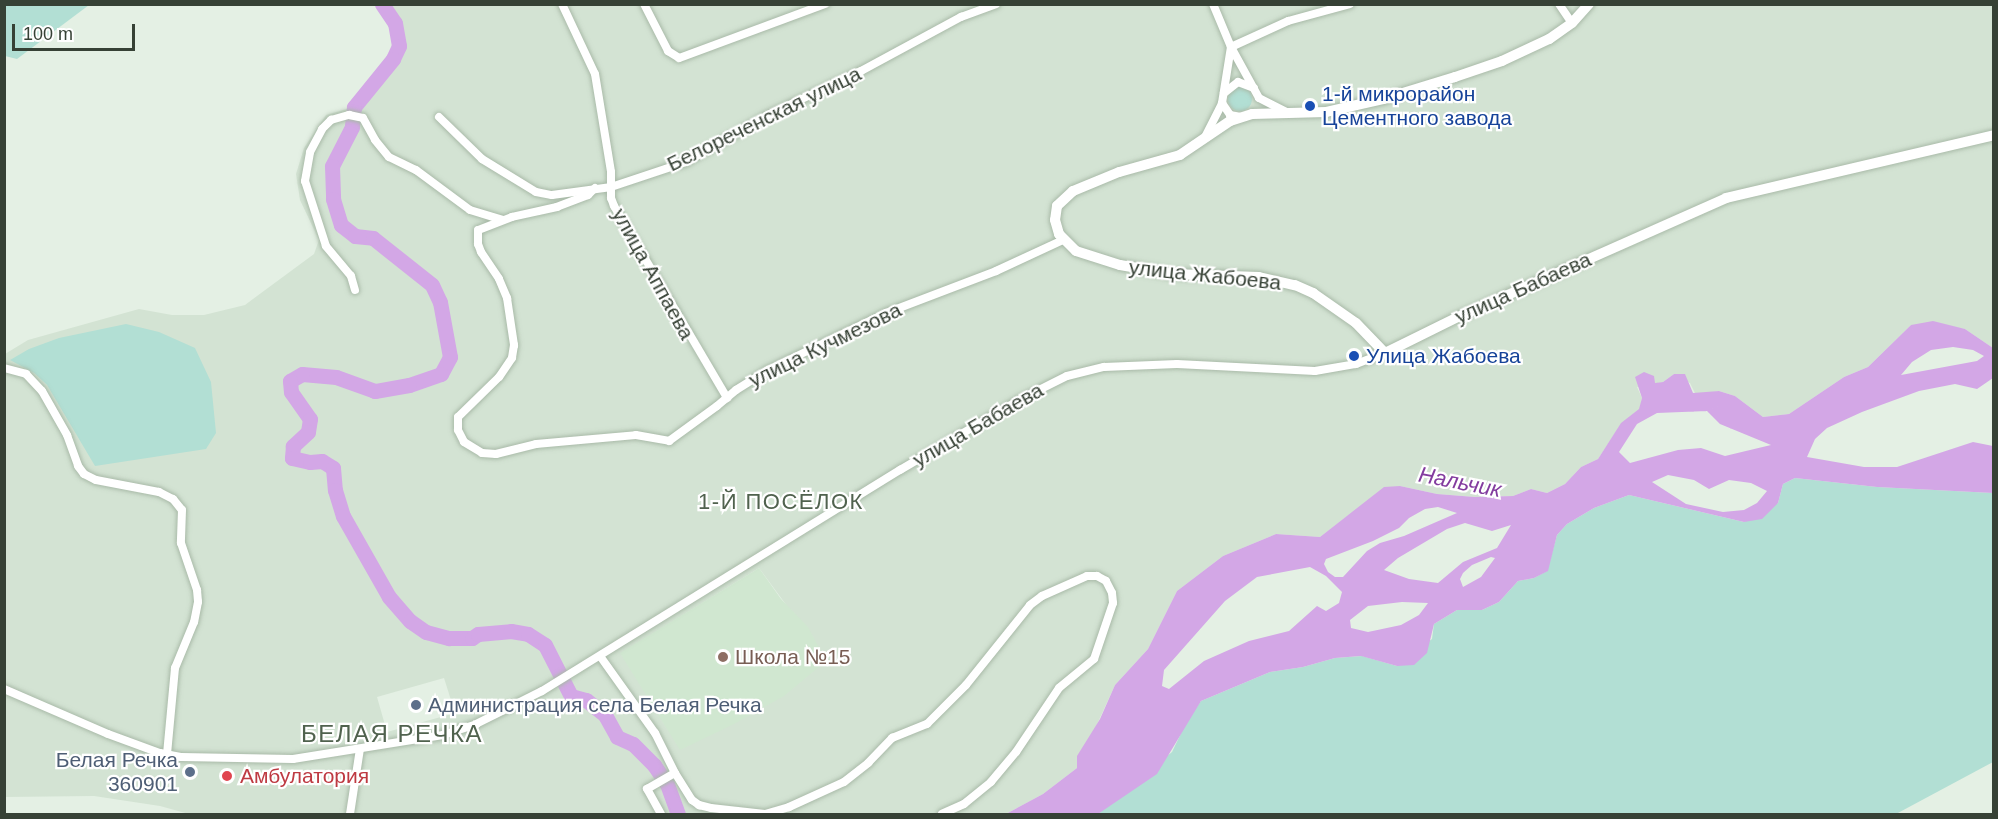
<!DOCTYPE html>
<html>
<head>
<meta charset="utf-8">
<style>
	body { margin:0 }
	#map { position:relative; width:1998px; height:819px; overflow:hidden; background:#e4f0e4; font-family:Helvetica,sans-serif }
	div>[style] { position:absolute }
	[style*='--x'] { left:calc(var(--x)*1px); top:calc(var(--y)*1px); width:calc(var(--w)*1px); rotate:calc(var(--a)*1deg) }
	.residential>* { inset:0; background:#d3e3d3 }
	.education>* { inset:0; background:#d0e7d0 }
	.green>* { inset:0; background:#b2dfd4 }
	.round { border-radius:50% }
	.water>* { inset:0; background:#d3a7e6 }
	.river>* { height:15px; margin:-7.5px; padding:0 7.5px; transform-origin:7.5px; border-radius:7.5px; background:#d3a7e6 }
	.roads { filter:drop-shadow(0 0 2px #a9baa8) drop-shadow(0 0 2px #a9baa8) }
	.minor>* { height:8px; margin:-4px; padding:0 4px; transform-origin:4px; border-radius:4px; background:#fff }
	.tertiary>* { height:10px; margin:-5px; padding:0 5px; transform-origin:5px; border-radius:5px; background:#fff }
	.dots>* { width:16px; height:16px; translate:-50% -50%; box-sizing:border-box; border:3px solid #fff; border-radius:50% }
	span { translate:-50% -50%; white-space:nowrap; text-align:center; line-height:1.15; -webkit-text-stroke:4.5px #fff; paint-order:stroke }
	.transit-label { font-size:21px; color:#164399 }
	.left { translate:0 -50%; text-align:left }
	.street-label { font-size:21px; color:#364135 }
	.education-label { font-size:21px; color:#785e54 }
	.service-label { font-size:21px; color:#4e5e75 }
	.right { translate:-100% -50%; text-align:right }
	.health-label { font-size:21px; color:#be3a42 }
	.water-label { font-size:22px; color:#833c9f; font-style:italic }
	.neighbourhood-label { font-size:22px; color:#50624e; letter-spacing:1.5px }
	.quarter-label { font-size:24px; color:#50624e; letter-spacing:1.5px }
	.frame { position:absolute; inset:0; border:6px solid #364135; pointer-events:none }
	.scale { position:absolute; left:12px; top:24px; width:123px; height:27px; box-sizing:border-box; border:3px solid #364135; border-top:0; padding-left:8px; font-size:18px; line-height:21px; white-space:nowrap; color:#364135; -webkit-text-stroke:4px #fff; paint-order:stroke }
</style>
</head>
<body>
<div id="map">
	<div class="residential">
		<i style="clip-path:polygon(evenodd,382px 5px,1993px 5px,1993px 348px,1965px 329px,1911px 325px,1868px 367px,1844px 377px,1789px 414px,1763px 417px,1735px 396px,1719px 391px,1696px 395px,1690px 383px,1674px 374px,1663px 382px,1637px 387px,1642px 398px,1640px 409px,1621px 424px,1598px 459px,1581px 467px,1565px 484px,1547px 493px,1531px 489px,1513px 496px,1475px 497px,1437px 494px,1400px 486px,1350px 514px,1320px 537px,1276px 534px,1223px 556px,1177px 591px,1148px 649px,1115px 685px,1077px 768px,1043px 794px,1006px 814px,189px 814px,160px 806px,94px 796px,5px 797px,5px 354px,28px 340px,139px 309px,172px 315px,204px 315px,245px 305px,314px 254px,319px 240px,300px 200px,296px 174px,304px 148px,326px 115px,354px 107px,393px 59px,399px 46px,395px 23px,382px 5px,11px 360px,206px 449px,47px 385px,34px 373px,11px 360px,382px 5px,759px 568px,790px 610px,621px 653px,759px 568px,382px 5px,444px 678px,455px 713px,387px 732px,377px 697px,444px 678px)"></i>
	</div>
	<div class="education">
		<i style="clip-path:polygon(759px 568px,781px 599px,808px 627px,826px 661px,784px 696px,734px 724px,680px 750px,620px 653px)"></i>
	</div>
	<div class="green">
		<i style="clip-path:polygon(5px 4px,89px 4px,89px 5px,17px 59px,5px 56px)"></i>
		<i class="round" style="left:1228px;top:87px;width:24px;height:24px"></i>
		<i style="clip-path:polygon(126px 324px,159px 332px,195px 348px,211px 382px,216px 433px,206px 449px,95px 466px,47px 385px,34px 373px,10px 360px,29px 349px,59px 338px)"></i>
		<i style="clip-path:polygon(1795px 478px,1877px 487px,1993px 493px,1993px 762px,1896px 814px,1098px 814px,1172px 752px,1188px 719px,1201px 701px,1270px 672px,1303px 667px,1335px 658px,1362px 656px,1397px 666px,1432px 639px,1434px 624px,1457px 610px,1482px 610px,1499px 602px,1518px 581px,1534px 578px,1547px 571px,1557px 535px,1567px 524px,1594px 508px,1629px 495px,1744px 522px,1778px 503px,1783px 484px)"></i>
	</div>
	<div class="water">
		<i style="clip-path:polygon(evenodd,1933px 321px,1965px 329px,1993px 348px,1993px 378px,1977px 389px,1955px 384px,1919px 391px,1862px 412px,1827px 428px,1815px 439px,1807px 457px,1864px 467px,1897px 467px,1973px 442px,1993px 446px,1993px 493px,1877px 487px,1795px 478px,1783px 484px,1778px 503px,1762px 519px,1744px 522px,1629px 495px,1594px 508px,1567px 524px,1557px 535px,1548px 571px,1534px 578px,1518px 581px,1499px 602px,1482px 610px,1457px 610px,1434px 624px,1427px 653px,1414px 665px,1397px 666px,1361px 656px,1335px 658px,1303px 667px,1270px 672px,1201px 701px,1157px 774px,1098px 814px,1006px 814px,1043px 794px,1077px 768px,1077px 756px,1100px 719px,1115px 685px,1148px 649px,1177px 591px,1223px 556px,1276px 534px,1320px 537px,1384px 487px,1400px 486px,1437px 494px,1475px 497px,1513px 496px,1531px 489px,1547px 493px,1565px 484px,1581px 467px,1598px 459px,1621px 423px,1639px 409px,1642px 398px,1635px 377px,1644px 372px,1654px 376px,1655px 383px,1663px 382px,1674px 374px,1685px 374px,1693px 393px,1719px 391px,1735px 396px,1763px 417px,1789px 414px,1844px 377px,1868px 367px,1911px 325px,1933px 321px,1953px 347px,1973px 350px,1984px 356px,1977px 361px,1901px 375px,1912px 362px,1931px 350px,1953px 347px,1933px 321px,1707px 411px,1720px 424px,1771px 445px,1725px 456px,1701px 448px,1678px 450px,1630px 463px,1619px 452px,1637px 424px,1657px 413px,1707px 411px,1933px 321px,1668px 475px,1694px 480px,1709px 489px,1729px 480px,1751px 483px,1767px 491px,1757px 503px,1744px 510px,1723px 512px,1686px 504px,1652px 482px,1668px 475px,1933px 321px,1438px 507px,1457px 513px,1404px 536px,1380px 543px,1367px 551px,1343px 577px,1335px 577px,1328px 572px,1324px 564px,1326px 559px,1373px 541px,1399px 528px,1409px 518px,1425px 509px,1438px 507px,1933px 321px,1465px 523px,1492px 531px,1511px 525px,1497px 548px,1463px 562px,1438px 583px,1409px 579px,1384px 570px,1398px 558px,1447px 529px,1465px 523px,1933px 321px,1491px 557px,1495px 558px,1481px 577px,1463px 587px,1460px 579px,1463px 573px,1472px 565px,1491px 557px,1933px 321px,1310px 567px,1326px 576px,1342px 592px,1339px 603px,1326px 611px,1317px 606px,1289px 631px,1249px 641px,1204px 661px,1169px 689px,1162px 686px,1164px 670px,1225px 601px,1257px 577px,1310px 567px,1933px 321px,1402px 602px,1428px 603px,1419px 615px,1401px 625px,1368px 632px,1351px 628px,1350px 620px,1368px 606px,1402px 602px)"></i>
	</div>
	<div class="river">
		<i style="--x:382;--y:4;--w:23;--a:56"></i>
		<i style="--x:395;--y:23;--w:23;--a:80"></i>
		<i style="--x:399;--y:46;--w:14;--a:115"></i>
		<i style="--x:393;--y:59;--w:62;--a:129.1"></i>
		<i style="--x:354;--y:107;--w:20;--a:96"></i>
		<i style="--x:352;--y:127;--w:44;--a:117.1"></i>
		<i style="--x:332;--y:166;--w:33;--a:88"></i>
		<i style="--x:333;--y:199;--w:27;--a:73"></i>
		<i style="--x:341;--y:225;--w:18;--a:38"></i>
		<i style="--x:355;--y:236;--w:18;--a:6"></i>
		<i style="--x:373;--y:238;--w:75;--a:38.5"></i>
		<i style="--x:432;--y:285;--w:19;--a:65"></i>
		<i style="--x:440;--y:302;--w:56;--a:79.7"></i>
		<i style="--x:450;--y:357;--w:19;--a:118"></i>
		<i style="--x:441;--y:374;--w:34;--a:161"></i>
		<i style="--x:409;--y:385;--w:35;--a:170"></i>
		<i style="--x:375;--y:391;--w:41;--a:-160.3"></i>
		<i style="--x:336;--y:377;--w:34;--a:-175"></i>
		<i style="--x:302;--y:374;--w:14;--a:150"></i>
		<i style="--x:290;--y:381;--w:11;--a:85"></i>
		<i style="--x:291;--y:392;--w:33;--a:55"></i>
		<i style="--x:310;--y:419;--w:13;--a:99"></i>
		<i style="--x:308;--y:432;--w:21;--a:137"></i>
		<i style="--x:293;--y:446;--w:12;--a:95"></i>
		<i style="--x:292;--y:458;--w:18;--a:13"></i>
		<i style="--x:310;--y:462;--w:12;--a:-5"></i>
		<i style="--x:322;--y:461;--w:13;--a:32"></i>
		<i style="--x:333;--y:468;--w:22;--a:85"></i>
		<i style="--x:335;--y:490;--w:27;--a:73"></i>
		<i style="--x:343;--y:516;--w:93;--a:60.4"></i>
		<i style="--x:389;--y:597;--w:32;--a:49"></i>
		<i style="--x:410;--y:621;--w:19;--a:35"></i>
		<i style="--x:426;--y:632;--w:24;--a:15"></i>
		<i style="--x:449;--y:638;--w:23;--a:0"></i>
		<i style="--x:472;--y:638;--w:7;--a:-34"></i>
		<i style="--x:478;--y:634;--w:33;--a:-5"></i>
		<i style="--x:511;--y:631;--w:17;--a:10"></i>
		<i style="--x:528;--y:634;--w:20;--a:33"></i>
		<i style="--x:545;--y:645;--w:57;--a:63"></i>
		<i style="--x:571;--y:696;--w:16;--a:15"></i>
		<i style="--x:586;--y:700;--w:24;--a:38"></i>
		<i style="--x:605;--y:715;--w:25;--a:61"></i>
		<i style="--x:617;--y:737;--w:17;--a:24"></i>
		<i style="--x:633;--y:744;--w:30;--a:45"></i>
		<i style="--x:654;--y:765;--w:23;--a:56"></i>
		<i style="--x:667;--y:784;--w:32;--a:70"></i>
	</div>
	<div class="roads">
		<div class="minor">
			<i style="--x:562;--y:4;--w:77;--a:64.8"></i>
			<i style="--x:595;--y:74;--w:99;--a:80.7"></i>
			<i style="--x:611;--y:172;--w:26;--a:90"></i>
			<i style="--x:611;--y:198;--w:9;--a:69"></i>
			<i style="--x:614;--y:206;--w:223;--a:59.5"></i>
			<i style="--x:644;--y:4;--w:53;--a:62.9"></i>
			<i style="--x:668;--y:51;--w:13;--a:32"></i>
			<i style="--x:679;--y:58;--w:156;--a:-20.3"></i>
			<i style="--x:1559;--y:4;--w:23;--a:56"></i>
			<i style="--x:1231;--y:47;--w:63;--a:-24.5"></i>
			<i style="--x:1288;--y:21;--w:64;--a:-15.3"></i>
			<i style="--x:1231;--y:47;--w:58;--a:61.2"></i>
			<i style="--x:1259;--y:98;--w:31;--a:27"></i>
			<i style="--x:1224;--y:93;--w:18;--a:-38"></i>
			<i style="--x:1238;--y:82;--w:17;--a:21"></i>
			<i style="--x:1222;--y:103;--w:14;--a:56"></i>
			<i style="--x:1230;--y:115;--w:11;--a:10"></i>
			<i style="--x:439;--y:117;--w:60;--a:44.3"></i>
			<i style="--x:482;--y:159;--w:63;--a:31.4"></i>
			<i style="--x:536;--y:192;--w:16;--a:11"></i>
			<i style="--x:552;--y:195;--w:60;--a:-7.7"></i>
			<i style="--x:611;--y:187;--w:79;--a:-18.4"></i>
			<i style="--x:686;--y:162;--w:95;--a:-29.8"></i>
			<i style="--x:768;--y:115;--w:103;--a:-25.3"></i>
			<i style="--x:861;--y:71;--w:114;--a:-28.4"></i>
			<i style="--x:961;--y:17;--w:37;--a:-20"></i>
			<i style="--x:1205;--y:137;--w:38;--a:-63"></i>
			<i style="--x:1222;--y:103;--w:57;--a:-80.9"></i>
			<i style="--x:1231;--y:47;--w:47;--a:-112.7"></i>
			<i style="--x:595;--y:188;--w:10;--a:135"></i>
			<i style="--x:588;--y:195;--w:33;--a:159"></i>
			<i style="--x:557;--y:207;--w:46;--a:167.5"></i>
			<i style="--x:512;--y:217;--w:36;--a:159"></i>
			<i style="--x:478;--y:230;--w:14;--a:90"></i>
			<i style="--x:478;--y:244;--w:9;--a:69"></i>
			<i style="--x:481;--y:252;--w:32;--a:56"></i>
			<i style="--x:499;--y:279;--w:21;--a:67"></i>
			<i style="--x:507;--y:298;--w:48;--a:81.5"></i>
			<i style="--x:514;--y:345;--w:13;--a:99"></i>
			<i style="--x:512;--y:358;--w:23;--a:124"></i>
			<i style="--x:499;--y:377;--w:57;--a:135.7"></i>
			<i style="--x:458;--y:417;--w:13;--a:90"></i>
			<i style="--x:458;--y:430;--w:13;--a:63"></i>
			<i style="--x:464;--y:442;--w:21;--a:31"></i>
			<i style="--x:482;--y:453;--w:14;--a:4"></i>
			<i style="--x:496;--y:454;--w:41;--a:-14"></i>
			<i style="--x:536;--y:444;--w:100;--a:-5.1"></i>
			<i style="--x:636;--y:435;--w:34;--a:10"></i>
			<i style="--x:669;--y:441;--w:59;--a:-36.1"></i>
			<i style="--x:717;--y:406;--w:25;--a:-40"></i>
			<i style="--x:736;--y:390;--w:38;--a:-32"></i>
			<i style="--x:768;--y:370;--w:131;--a:-25.8"></i>
			<i style="--x:886;--y:313;--w:118;--a:-20.9"></i>
			<i style="--x:996;--y:271;--w:74;--a:-24.8"></i>
			<i style="--x:355;--y:290;--w:15;--a:-106"></i>
			<i style="--x:351;--y:276;--w:39;--a:-130"></i>
			<i style="--x:326;--y:246;--w:68;--a:-107.9"></i>
			<i style="--x:305;--y:181;--w:29;--a:-80"></i>
			<i style="--x:310;--y:152;--w:26;--a:-62"></i>
			<i style="--x:322;--y:129;--w:13;--a:-45"></i>
			<i style="--x:331;--y:120;--w:19;--a:-16"></i>
			<i style="--x:349;--y:115;--w:14;--a:12"></i>
			<i style="--x:363;--y:118;--w:25;--a:61"></i>
			<i style="--x:375;--y:140;--w:22;--a:51"></i>
			<i style="--x:389;--y:157;--w:30;--a:26"></i>
			<i style="--x:416;--y:170;--w:67;--a:36.5"></i>
			<i style="--x:470;--y:210;--w:34;--a:17"></i>
			<i style="--x:4;--y:368;--w:23;--a:15"></i>
			<i style="--x:26;--y:374;--w:23;--a:47"></i>
			<i style="--x:42;--y:391;--w:51;--a:60.4"></i>
			<i style="--x:67;--y:435;--w:33;--a:70"></i>
			<i style="--x:78;--y:466;--w:10;--a:53"></i>
			<i style="--x:84;--y:474;--w:13;--a:27"></i>
			<i style="--x:96;--y:480;--w:64;--a:10.8"></i>
			<i style="--x:159;--y:492;--w:16;--a:27"></i>
			<i style="--x:173;--y:499;--w:14;--a:51"></i>
			<i style="--x:182;--y:510;--w:33;--a:92"></i>
			<i style="--x:181;--y:543;--w:50;--a:71.2"></i>
			<i style="--x:197;--y:590;--w:12;--a:85"></i>
			<i style="--x:198;--y:602;--w:20;--a:101"></i>
			<i style="--x:194;--y:622;--w:50;--a:112.4"></i>
			<i style="--x:175;--y:668;--w:87;--a:95.3"></i>
			<i style="--x:600;--y:656;--w:95;--a:54.5"></i>
			<i style="--x:655;--y:733;--w:45;--a:63.4"></i>
			<i style="--x:675;--y:773;--w:32;--a:58"></i>
			<i style="--x:692;--y:800;--w:9;--a:36"></i>
			<i style="--x:699;--y:805;--w:12;--a:14"></i>
			<i style="--x:711;--y:808;--w:54;--a:6.3"></i>
			<i style="--x:765;--y:814;--w:25;--a:-16"></i>
			<i style="--x:789;--y:807;--w:60;--a:-24.4"></i>
			<i style="--x:844;--y:782;--w:31;--a:-38"></i>
			<i style="--x:868;--y:763;--w:35;--a:-46"></i>
			<i style="--x:892;--y:738;--w:38;--a:-22"></i>
			<i style="--x:927;--y:724;--w:55;--a:-45"></i>
			<i style="--x:966;--y:685;--w:102;--a:-51.3"></i>
			<i style="--x:1030;--y:605;--w:15;--a:-37"></i>
			<i style="--x:1042;--y:596;--w:49;--a:-24"></i>
			<i style="--x:1087;--y:576;--w:10;--a:0"></i>
			<i style="--x:1097;--y:576;--w:10;--a:29"></i>
			<i style="--x:1106;--y:581;--w:13;--a:63"></i>
			<i style="--x:1112;--y:593;--w:10;--a:84"></i>
			<i style="--x:1113;--y:603;--w:59;--a:108.7"></i>
			<i style="--x:1094;--y:659;--w:45;--a:140.4"></i>
			<i style="--x:1059;--y:688;--w:77;--a:123.9"></i>
			<i style="--x:1016;--y:752;--w:39;--a:130"></i>
			<i style="--x:991;--y:782;--w:35;--a:141"></i>
			<i style="--x:964;--y:804;--w:24;--a:156"></i>
			<i style="--x:4;--y:689;--w:113;--a:23.4"></i>
			<i style="--x:108;--y:734;--w:55;--a:20.1"></i>
			<i style="--x:160;--y:753;--w:21;--a:11"></i>
			<i style="--x:181;--y:757;--w:112;--a:1"></i>
			<i style="--x:293;--y:759;--w:152;--a:-9.1"></i>
			<i style="--x:443;--y:735;--w:35;--a:-18"></i>
			<i style="--x:476;--y:724;--w:74;--a:-26.6"></i>
			<i style="--x:542;--y:691;--w:421;--a:-31.7"></i>
			<i style="--x:900;--y:470;--w:140;--a:-30.4"></i>
			<i style="--x:1021;--y:399;--w:51;--a:-26.6"></i>
			<i style="--x:1067;--y:376;--w:38;--a:-14"></i>
			<i style="--x:1104;--y:367;--w:73;--a:-2.4"></i>
			<i style="--x:1177;--y:364;--w:138;--a:2.9"></i>
			<i style="--x:1315;--y:371;--w:42;--a:-9.7"></i>
			<i style="--x:1356;--y:364;--w:31;--a:-21"></i>
			<i style="--x:350;--y:814;--w:66;--a:-81.3"></i>
			<i style="--x:661;--y:814;--w:29;--a:-119"></i>
			<i style="--x:647;--y:789;--w:32;--a:-30"></i>
		</div>
		<div class="tertiary">
			<i style="--x:1589;--y:4;--w:25;--a:132"></i>
			<i style="--x:1572;--y:23;--w:28;--a:145"></i>
			<i style="--x:1549;--y:39;--w:52;--a:154.9"></i>
			<i style="--x:1502;--y:61;--w:50;--a:161.2"></i>
			<i style="--x:1455;--y:77;--w:75;--a:163"></i>
			<i style="--x:1383;--y:99;--w:58;--a:167.2"></i>
			<i style="--x:1326;--y:112;--w:74;--a:178.5"></i>
			<i style="--x:1252;--y:114;--w:23;--a:162"></i>
			<i style="--x:1230;--y:121;--w:60;--a:145.8"></i>
			<i style="--x:1180;--y:155;--w:63;--a:164.4"></i>
			<i style="--x:1119;--y:172;--w:50;--a:157.6"></i>
			<i style="--x:1073;--y:191;--w:22;--a:137"></i>
			<i style="--x:1057;--y:206;--w:14;--a:98"></i>
			<i style="--x:1055;--y:220;--w:15;--a:74"></i>
			<i style="--x:1059;--y:234;--w:24;--a:45"></i>
			<i style="--x:1076;--y:251;--w:46;--a:17.7"></i>
			<i style="--x:1120;--y:265;--w:53;--a:9.8"></i>
			<i style="--x:1172;--y:274;--w:87;--a:2"></i>
			<i style="--x:1259;--y:277;--w:37;--a:13"></i>
			<i style="--x:1295;--y:285;--w:20;--a:24"></i>
			<i style="--x:1313;--y:293;--w:52;--a:34.9"></i>
			<i style="--x:1356;--y:323;--w:42;--a:46"></i>
			<i style="--x:1385;--y:353;--w:81;--a:-26.3"></i>
			<i style="--x:1458;--y:317;--w:293;--a:-23.9"></i>
			<i style="--x:1726;--y:198;--w:275;--a:-13.2"></i>
		</div>
	</div>
	<div class="dots">
		<i style="left:1310px;top:106px;background:#1a4fb4"></i>
		<i style="left:1354px;top:356px;background:#1a4fb4"></i>
		<i style="left:723px;top:657px;background:#8d6e63"></i>
		<i style="left:416px;top:705px;background:#5c6f8a"></i>
		<i style="left:190px;top:772px;background:#5c6f8a"></i>
		<i style="left:227px;top:776px;background:#e0444e"></i>
	</div>
	<div class="transit-label">
		<span class="left" style="left:1322px;top:106px">1-й микрорайон<br>Цементного завода</span>
		<span class="left" style="left:1366px;top:356px">Улица Жабоева</span>
	</div>
	<div class="street-label">
		<span style="left:764px;top:119px;rotate:-26deg">Белореченская улица</span>
		<span style="left:653px;top:274px;rotate:61deg">улица Аппаева</span>
		<span style="left:1205px;top:275px;rotate:6deg">улица Жабоева</span>
		<span style="left:1523px;top:288px;rotate:-24deg">улица Бабаева</span>
		<span style="left:825px;top:345px;rotate:-26deg">улица Кучмезова</span>
		<span style="left:978px;top:425px;rotate:-30deg">улица Бабаева</span>
	</div>
	<div class="education-label">
		<span class="left" style="left:735px;top:657px">Школа №15</span>
	</div>
	<div class="service-label">
		<span class="left" style="left:428px;top:705px">Администрация села Белая Речка</span>
		<span class="right" style="left:178px;top:772px">Белая Речка<br>360901</span>
	</div>
	<div class="health-label">
		<span class="left" style="left:240px;top:776px">Амбулатория</span>
	</div>
	<div class="water-label">
		<span style="left:1460px;top:482px;rotate:11deg">Нальчик</span>
	</div>
	<div class="neighbourhood-label">
		<span style="left:781px;top:502px">1-Й ПОСЁЛОК</span>
	</div>
	<div class="quarter-label">
		<span style="left:392px;top:734px">БЕЛАЯ РЕЧКА</span>
	</div>
	<div class="frame"></div>
	<div class="scale">100 m</div>
</div>
</body>
</html>
